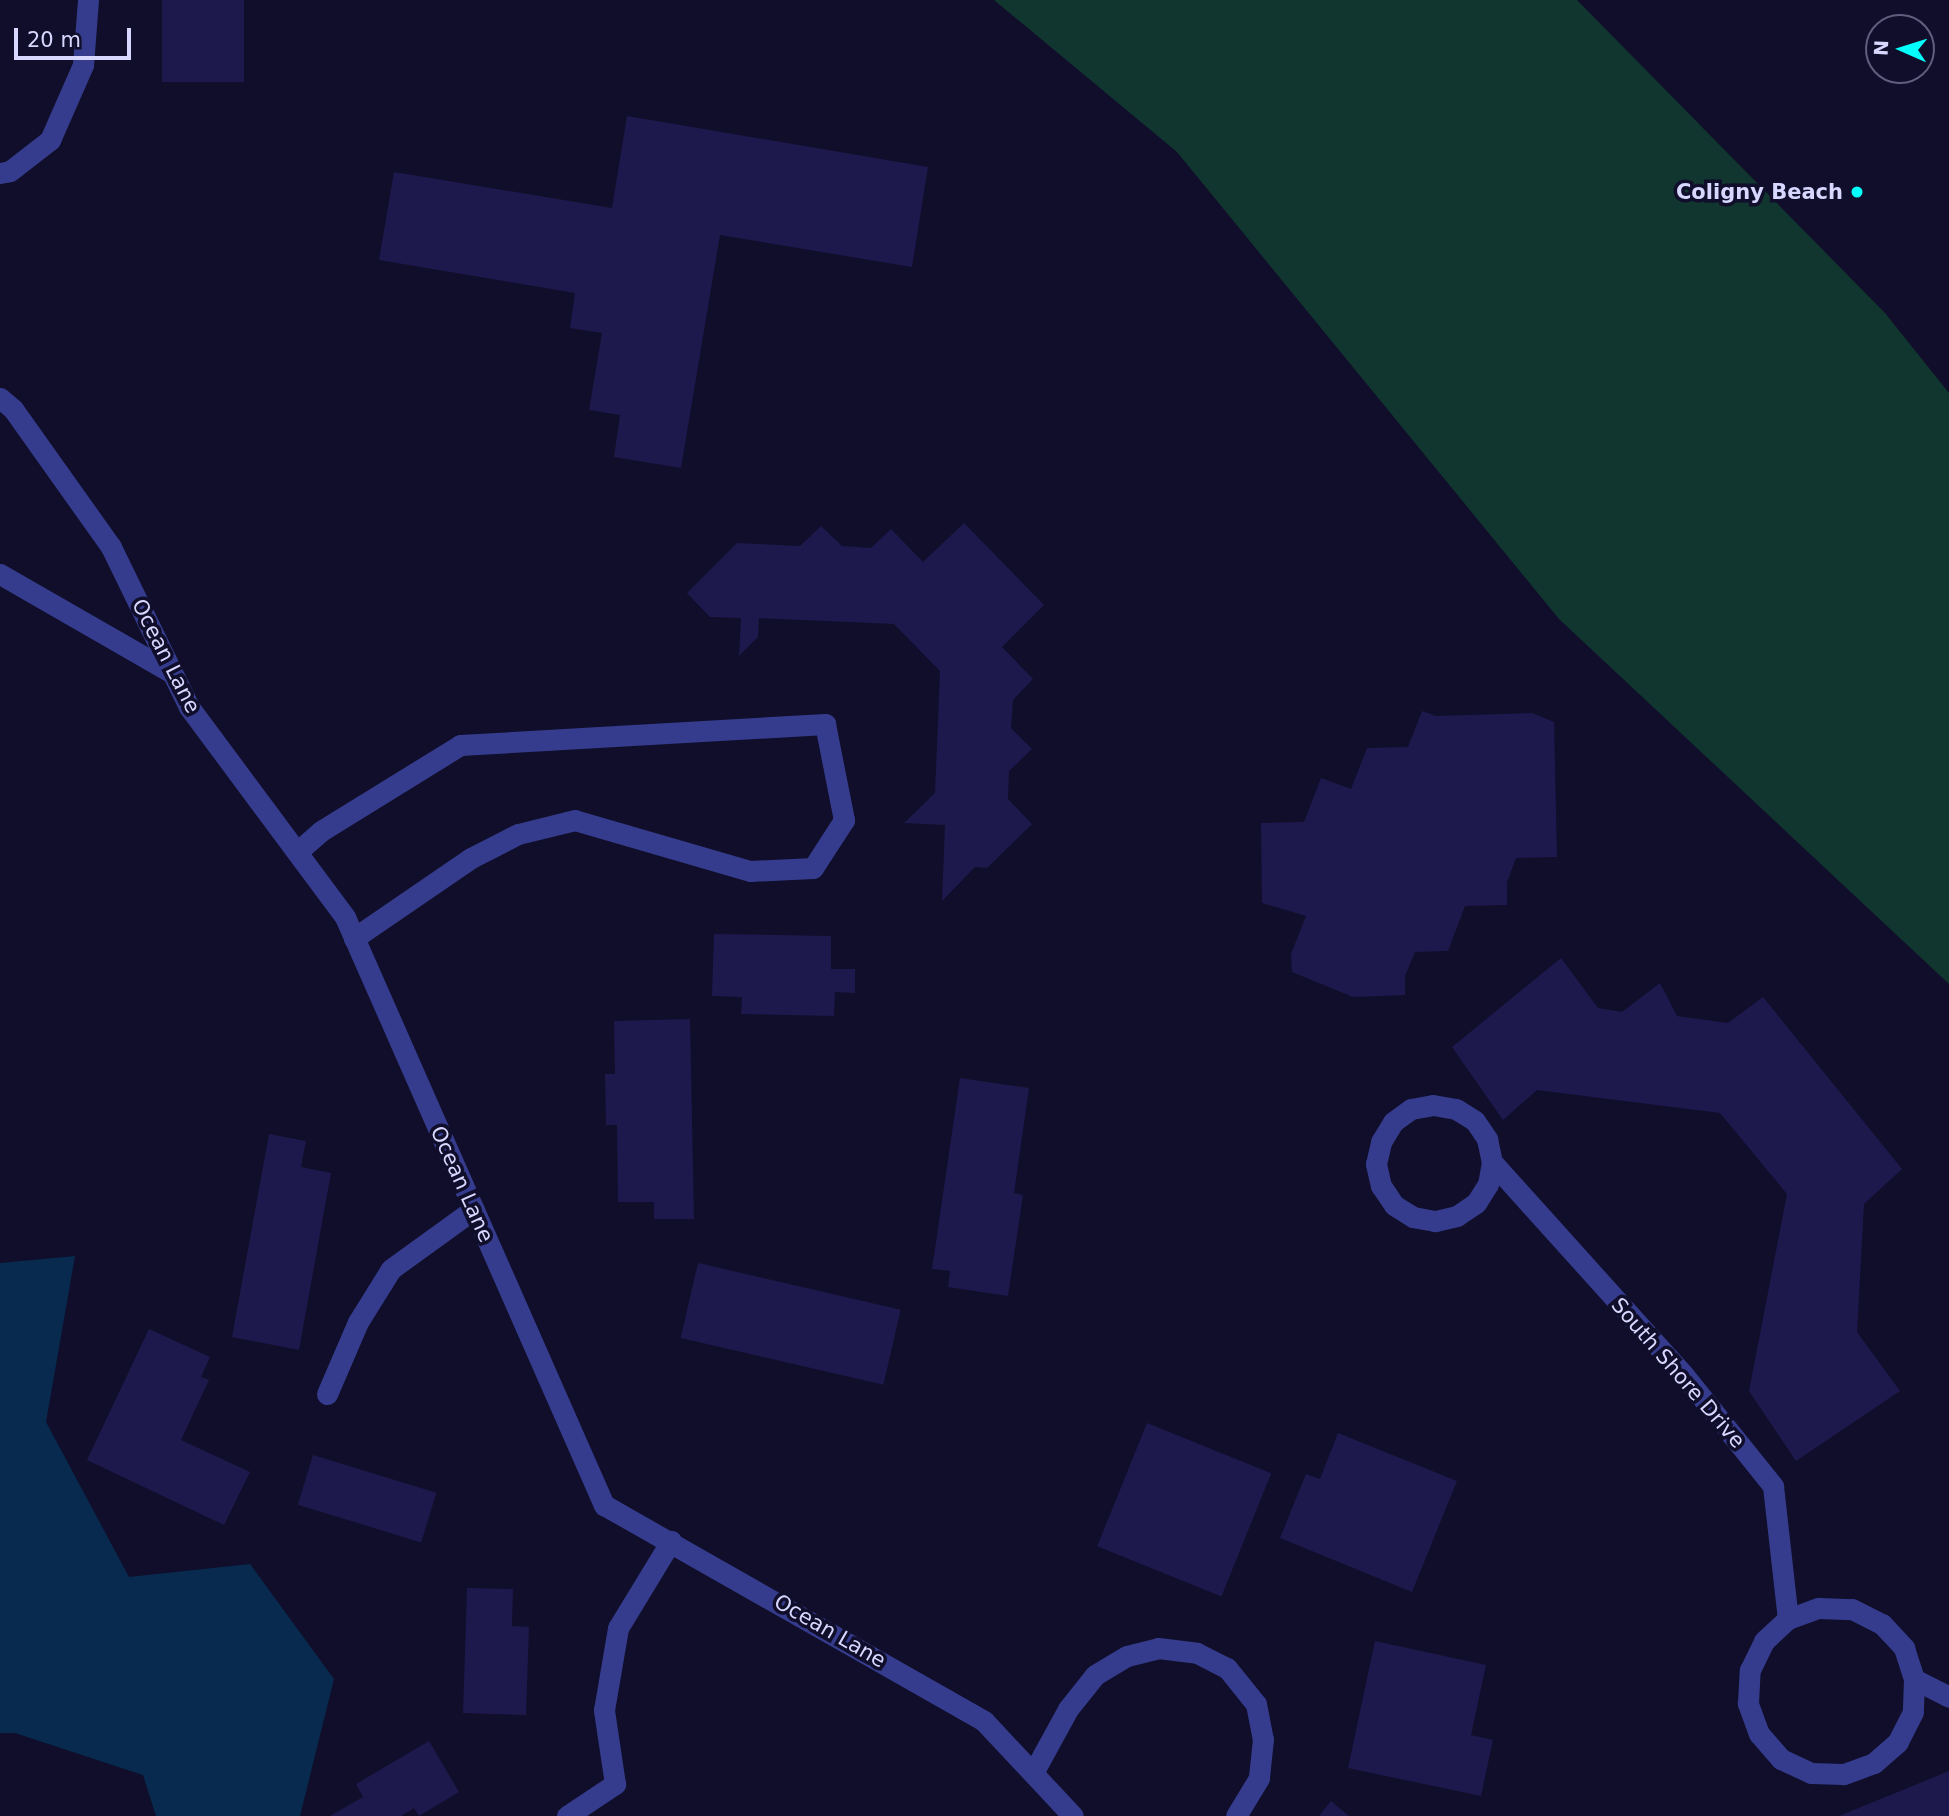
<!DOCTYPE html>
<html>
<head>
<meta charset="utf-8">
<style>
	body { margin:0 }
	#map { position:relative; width:1949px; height:1816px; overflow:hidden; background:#100e2a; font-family:"DejaVu Sans",sans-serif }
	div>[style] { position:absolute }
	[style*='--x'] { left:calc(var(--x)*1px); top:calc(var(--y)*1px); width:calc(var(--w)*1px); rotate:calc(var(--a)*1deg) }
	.green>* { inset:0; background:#11352f }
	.water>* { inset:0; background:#082a4f }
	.building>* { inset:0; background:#1d194d; transform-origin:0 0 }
	.minor>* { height:21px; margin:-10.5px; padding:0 10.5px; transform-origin:10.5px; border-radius:10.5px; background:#353c8d }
	.dots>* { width:19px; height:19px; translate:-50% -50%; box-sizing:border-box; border:4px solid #100e2a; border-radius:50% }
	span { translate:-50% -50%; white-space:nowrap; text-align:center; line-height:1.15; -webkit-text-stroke:7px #100e2a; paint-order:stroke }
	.poi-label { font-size:21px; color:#d7d7ff; font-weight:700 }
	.right { translate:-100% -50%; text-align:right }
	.street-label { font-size:21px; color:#d7d7ff }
	.north { position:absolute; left:1865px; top:14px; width:70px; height:70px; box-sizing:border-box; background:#100e2a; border:2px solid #605e7f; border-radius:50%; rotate:273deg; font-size:19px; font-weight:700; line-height:28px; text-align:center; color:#d7d7ff }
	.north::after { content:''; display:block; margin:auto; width:24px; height:32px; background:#03fffb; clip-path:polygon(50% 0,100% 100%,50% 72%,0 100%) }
	.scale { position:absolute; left:14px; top:28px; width:117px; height:32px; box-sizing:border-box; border:4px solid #d7d7ff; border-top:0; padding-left:9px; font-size:21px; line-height:24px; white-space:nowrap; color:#d7d7ff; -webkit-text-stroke:5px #100e2a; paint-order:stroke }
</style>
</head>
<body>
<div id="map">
	<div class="green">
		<i style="clip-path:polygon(994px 0,1577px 0,1885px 313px,1949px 393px,1949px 984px,1559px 619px,1177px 152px)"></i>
	</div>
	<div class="water">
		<i style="clip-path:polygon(75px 1256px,46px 1422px,129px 1577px,250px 1564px,334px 1679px,300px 1816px,156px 1816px,143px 1775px,15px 1733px,0 1733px,0 1263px)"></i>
	</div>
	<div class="building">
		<i style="left:162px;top:0;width:82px;height:82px"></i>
		<i style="clip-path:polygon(627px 116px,928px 167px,912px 267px,720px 235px,681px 468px,614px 457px,620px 415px,589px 410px,602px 333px,570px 328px,575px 293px,379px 260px,394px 172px,612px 208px)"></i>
		<i style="clip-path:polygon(964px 523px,1044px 605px,1002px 647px,1033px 679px,1013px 700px,1011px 728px,1032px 749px,1009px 771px,1008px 799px,1032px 824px,987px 868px,975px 867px,942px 901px,945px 825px,904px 823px,935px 793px,940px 671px,894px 624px,759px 618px,758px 637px,739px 656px,741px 618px,710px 617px,687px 593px,737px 543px,800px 546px,821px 526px,842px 546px,871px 548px,891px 529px,923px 562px)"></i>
		<i style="clip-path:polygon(1422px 711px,1436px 716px,1532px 713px,1554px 722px,1557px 857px,1516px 858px,1507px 882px,1507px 905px,1465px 906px,1448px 951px,1415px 952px,1405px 976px,1405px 995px,1353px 997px,1292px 972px,1291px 954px,1306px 916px,1262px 903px,1261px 823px,1304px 822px,1321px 778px,1351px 789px,1367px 748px,1408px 747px)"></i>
		<i style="clip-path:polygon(714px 934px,831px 936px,831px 969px,855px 969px,855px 993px,835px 992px,834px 1016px,741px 1014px,742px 997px,712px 996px)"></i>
		<i style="clip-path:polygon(1561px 958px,1598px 1008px,1622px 1012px,1660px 983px,1677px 1016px,1728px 1023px,1763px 997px,1902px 1169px,1864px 1204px,1857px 1332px,1900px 1391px,1796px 1461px,1749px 1391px,1787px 1194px,1720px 1113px,1537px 1090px,1503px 1120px,1452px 1047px)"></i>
		<i style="clip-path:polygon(690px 1019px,694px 1219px,654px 1219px,654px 1202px,618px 1202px,617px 1125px,606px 1125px,605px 1074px,615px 1074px,614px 1021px)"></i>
		<i style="clip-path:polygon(960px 1078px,1029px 1088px,1014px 1193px,1023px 1195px,1008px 1296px,948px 1287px,950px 1271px,932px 1269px)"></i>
		<i style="clip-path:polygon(269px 1134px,306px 1141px,301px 1167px,331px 1173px,299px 1350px,232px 1337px)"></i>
		<i style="left:698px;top:1263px;width:208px;height:77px;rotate:13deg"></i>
		<i style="clip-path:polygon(149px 1329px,210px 1357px,201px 1377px,209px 1380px,181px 1440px,250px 1472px,224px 1525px,87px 1460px)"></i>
		<i style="left:1147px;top:1423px;width:134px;height:133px;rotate:22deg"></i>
		<i style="clip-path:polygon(1338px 1433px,1457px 1481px,1412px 1592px,1280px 1538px,1306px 1474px,1320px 1479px)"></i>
		<i style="left:313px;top:1455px;width:129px;height:52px;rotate:17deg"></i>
		<i style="clip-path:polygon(467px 1588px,513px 1589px,512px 1626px,529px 1627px,526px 1715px,463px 1713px)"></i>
		<i style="clip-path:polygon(1375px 1641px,1486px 1665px,1471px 1735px,1493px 1740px,1481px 1796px,1348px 1768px)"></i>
		<i style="clip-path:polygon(429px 1741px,459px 1792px,419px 1816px,414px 1808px,401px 1816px,330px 1816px,363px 1797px,356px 1784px)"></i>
		<i style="clip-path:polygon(1949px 1771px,1949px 1816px,1839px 1816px)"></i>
		<i style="clip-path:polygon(1331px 1801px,1349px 1816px,1319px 1816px)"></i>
	</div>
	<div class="minor">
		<i style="--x:0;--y:173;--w:10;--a:-11"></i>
		<i style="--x:10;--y:171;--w:51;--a:-37.8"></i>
		<i style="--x:50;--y:140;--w:82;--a:-66.3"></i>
		<i style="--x:83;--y:65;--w:65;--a:-85.6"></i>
		<i style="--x:0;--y:398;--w:17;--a:40"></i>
		<i style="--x:13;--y:409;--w:169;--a:54.6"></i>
		<i style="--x:111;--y:547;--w:178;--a:64"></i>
		<i style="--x:189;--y:707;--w:262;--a:53.4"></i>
		<i style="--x:345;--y:917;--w:643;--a:66.23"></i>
		<i style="--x:604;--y:1505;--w:437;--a:29.6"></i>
		<i style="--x:984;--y:1721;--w:130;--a:46.9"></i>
		<i style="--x:0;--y:574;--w:198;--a:29.9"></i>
		<i style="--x:297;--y:852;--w:32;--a:-41"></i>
		<i style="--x:321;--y:831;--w:163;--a:-31.7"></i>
		<i style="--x:460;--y:745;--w:366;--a:-3.3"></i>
		<i style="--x:825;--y:724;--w:98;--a:78.8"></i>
		<i style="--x:844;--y:820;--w:57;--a:122.9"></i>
		<i style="--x:813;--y:868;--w:63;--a:177.3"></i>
		<i style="--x:750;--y:871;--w:182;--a:-163.8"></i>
		<i style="--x:575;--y:820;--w:59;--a:166.2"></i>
		<i style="--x:518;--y:834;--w:53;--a:152.9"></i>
		<i style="--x:471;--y:858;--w:142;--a:145.6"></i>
		<i style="--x:1492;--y:1162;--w:22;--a:100"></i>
		<i style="--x:1488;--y:1184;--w:22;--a:122"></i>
		<i style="--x:1476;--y:1203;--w:23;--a:146"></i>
		<i style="--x:1457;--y:1216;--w:23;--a:167"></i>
		<i style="--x:1435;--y:1221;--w:22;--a:-170"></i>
		<i style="--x:1413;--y:1217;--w:22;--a:-148"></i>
		<i style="--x:1394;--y:1205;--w:23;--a:-124"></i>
		<i style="--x:1381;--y:1186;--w:23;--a:-103"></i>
		<i style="--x:1376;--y:1164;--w:23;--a:-77"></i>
		<i style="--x:1381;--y:1142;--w:23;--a:-59"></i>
		<i style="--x:1393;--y:1122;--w:22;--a:-36"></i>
		<i style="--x:1411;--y:1109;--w:22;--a:-10"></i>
		<i style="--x:1433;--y:1105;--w:23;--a:10"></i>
		<i style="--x:1456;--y:1109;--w:22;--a:32"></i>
		<i style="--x:1475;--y:1121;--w:22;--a:56"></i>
		<i style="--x:1487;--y:1139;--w:24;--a:78"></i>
		<i style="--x:1492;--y:1162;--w:285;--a:48"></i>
		<i style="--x:1683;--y:1374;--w:144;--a:51.2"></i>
		<i style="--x:1773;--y:1486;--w:134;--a:83.6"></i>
		<i style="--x:327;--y:1394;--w:78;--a:-66.7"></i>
		<i style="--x:358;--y:1322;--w:62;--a:-58.1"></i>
		<i style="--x:391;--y:1269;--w:102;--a:-35.9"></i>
		<i style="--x:1914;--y:1679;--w:33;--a:92"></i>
		<i style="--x:1913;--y:1712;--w:34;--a:117"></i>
		<i style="--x:1898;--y:1742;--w:32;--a:139"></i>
		<i style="--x:1874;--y:1763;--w:33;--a:160"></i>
		<i style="--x:1843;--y:1774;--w:32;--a:-178"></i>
		<i style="--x:1811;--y:1773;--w:33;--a:-155"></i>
		<i style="--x:1781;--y:1759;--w:33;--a:-131"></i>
		<i style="--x:1759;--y:1734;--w:33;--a:-110"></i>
		<i style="--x:1748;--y:1703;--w:33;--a:-87"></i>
		<i style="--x:1750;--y:1670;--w:32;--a:-64"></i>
		<i style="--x:1764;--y:1641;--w:33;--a:-43"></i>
		<i style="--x:1788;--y:1619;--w:33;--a:-20"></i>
		<i style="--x:1819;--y:1608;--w:33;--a:2"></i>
		<i style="--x:1852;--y:1609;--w:34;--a:27"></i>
		<i style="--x:1882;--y:1624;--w:33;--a:47"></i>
		<i style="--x:1904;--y:1648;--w:33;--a:72"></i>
		<i style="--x:1914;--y:1679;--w:39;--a:27"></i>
		<i style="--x:1033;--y:1773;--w:73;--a:-61.3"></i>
		<i style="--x:1068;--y:1709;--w:43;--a:-51.5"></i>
		<i style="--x:1095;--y:1675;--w:37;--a:-31"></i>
		<i style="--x:1127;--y:1656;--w:32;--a:-14"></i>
		<i style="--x:1158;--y:1648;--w:39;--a:7"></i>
		<i style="--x:1197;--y:1653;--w:34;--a:27"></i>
		<i style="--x:1227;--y:1668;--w:46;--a:51.1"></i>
		<i style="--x:1256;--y:1704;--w:36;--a:79"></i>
		<i style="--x:1263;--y:1739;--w:39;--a:96"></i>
		<i style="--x:1259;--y:1778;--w:44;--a:121.2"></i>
		<i style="--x:567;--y:1816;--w:58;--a:-33.7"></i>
		<i style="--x:615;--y:1784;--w:75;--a:-98.5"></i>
		<i style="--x:604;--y:1710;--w:83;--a:-80.3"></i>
		<i style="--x:618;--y:1628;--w:102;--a:-58.7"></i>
	</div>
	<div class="dots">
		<i style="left:1857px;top:192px;background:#03fffb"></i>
	</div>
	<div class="poi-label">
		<span class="right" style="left:1843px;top:192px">Coligny Beach</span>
	</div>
	<div class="street-label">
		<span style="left:166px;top:656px;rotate:63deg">Ocean Lane</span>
		<span style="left:462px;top:1184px;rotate:66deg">Ocean Lane</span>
		<span style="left:1678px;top:1373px;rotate:49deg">South Shore Drive</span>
		<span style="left:830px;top:1631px;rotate:30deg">Ocean Lane</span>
	</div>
	<div class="north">N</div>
	<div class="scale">20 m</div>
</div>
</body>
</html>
